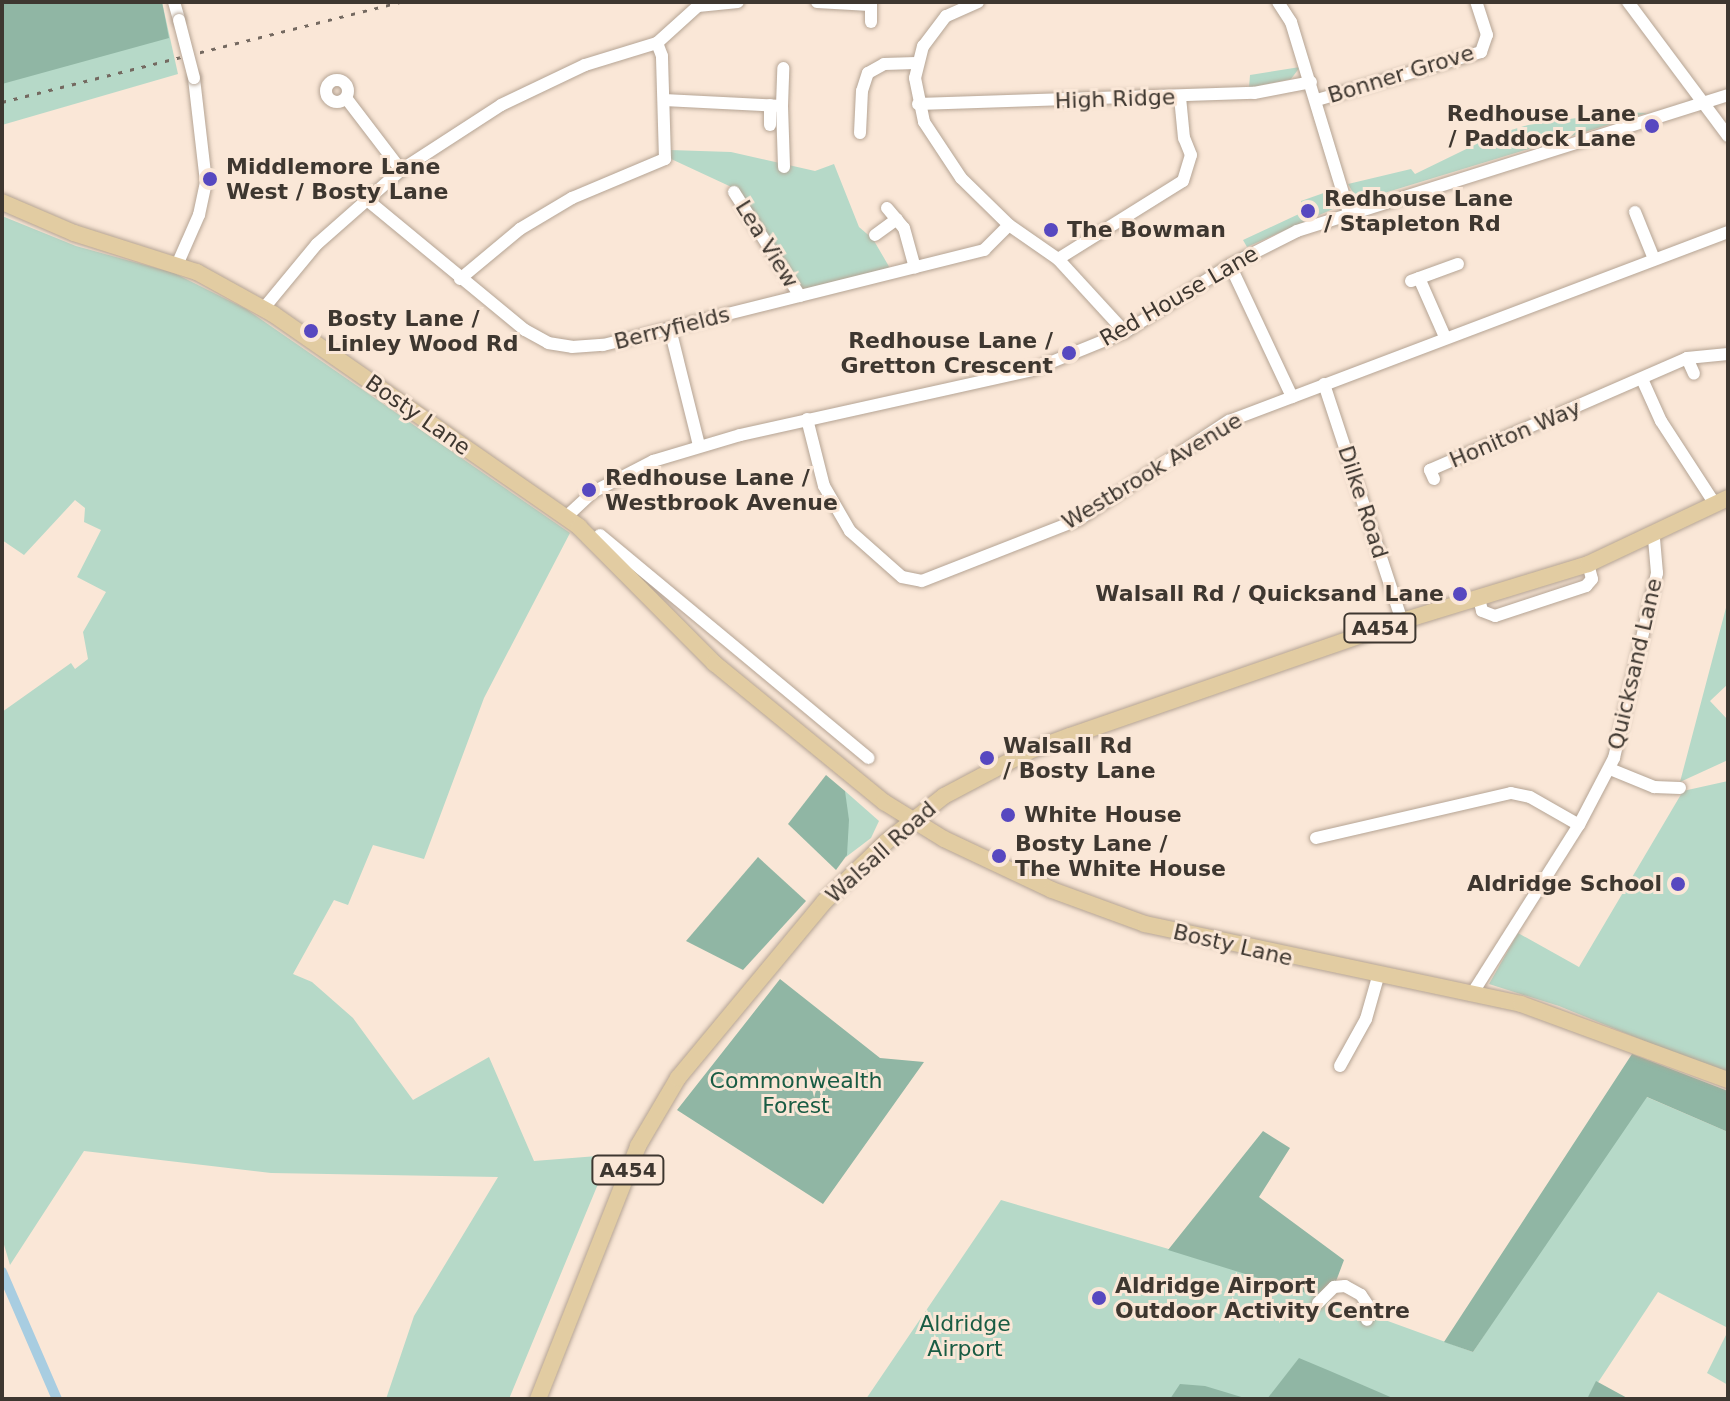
<!DOCTYPE html>
<html>
<head>
<meta charset="utf-8">
<style>
	body { margin:0 }
	#map { position:relative; width:1730px; height:1401px; overflow:hidden; background:#fae7d7; font-family:"DejaVu Sans",sans-serif }
	div>[style] { position:absolute }
	[style*='--x'] { left:calc(var(--x)*1px); top:calc(var(--y)*1px); width:calc(var(--w)*1px); rotate:calc(var(--a)*1deg) }
	.green>* { inset:0; background:#b6d9c8 }
	.forest>* { inset:0; background:#90b6a4 }
	.canal>* { height:10px; margin:-5px; padding:0 5px; transform-origin:5px; border-radius:5px; background:#a8cde1 }
	.roads { filter:drop-shadow(0 0 2px #b5a494) drop-shadow(0 0 2px #b5a494) }
	.minor>* { height:12px; margin:-6px; padding:0 6px; transform-origin:6px; border-radius:6px; background:#fff }
	.minor>.ring { margin:-6px; padding:0; box-sizing:content-box; background:none; border:12px solid #fff; border-radius:50% }
	.major>* { height:16px; margin:-8px; padding:0 8px; transform-origin:8px; border-radius:8px; background:#e2cca2 }
	.rail>* { height:3px; margin-top:-1.5px; transform-origin:0; background:repeating-linear-gradient(90deg,#746960 0 4px,transparent 0 12px) }
	.bridges { filter:drop-shadow(0 0 2px #b5a494) drop-shadow(0 0 2px #b5a494) }
	.minor-bridge>* { height:12px; margin:-6px; padding:0 6px; transform-origin:6px; border-radius:6px; background:#fff }
	.dots>* { width:22px; height:22px; translate:-50% -50%; box-sizing:border-box; border:4px solid #fae7d7; border-radius:50% }
	span { translate:-50% -50%; white-space:nowrap; text-align:center; line-height:1.15; -webkit-text-stroke:6px #fae7d7; paint-order:stroke }
	.shield-label span { padding:2px 6px; background:#fae7d7; border:2px solid; border-radius:6px; -webkit-text-stroke-width:0 }
	.shield-label { font-size:20px; color:#3e3730; font-weight:700 }
	.street-label { font-size:22px; color:#3e3730 }
	.poi-label { font-size:22px; color:#3e3730; font-weight:700 }
	.right { translate:-100% -50%; text-align:right }
	.left { translate:0 -50%; text-align:left }
	.park-label { font-size:22px; color:#195c44 }
	.frame { position:absolute; inset:0; border:4px solid #3e3730; pointer-events:none }
</style>
</head>
<body>
<div id="map">
	<div class="green">
		<i style="clip-path:polygon(2px 2px,162px 2px,178px 74px,2px 125px)"></i>
		<i style="clip-path:polygon(1300px 67px,1291px 79px,1249px 88px,1250px 75px)"></i>
		<i style="clip-path:polygon(1618px 112px,1647px 113px,1358px 201px,1348px 184px,1411px 169px,1415px 174px,1495px 135px,1528px 125px)"></i>
		<i style="clip-path:polygon(670px 150px,731px 152px,815px 171px,834px 164px,859px 227px,873px 239px,891px 270px,803px 292px,740px 191px,669px 158px)"></i>
		<i style="clip-path:polygon(1335px 189px,1333px 209px,1247px 247px,1243px 240px,1301px 213px,1301px 201px)"></i>
		<i style="clip-path:polygon(2px 216px,76px 246px,174px 273px,246px 309px,570px 533px,484px 698px,424px 859px,373px 845px,348px 905px,334px 900px,293px 974px,312px 982px,353px 1018px,413px 1100px,489px 1057px,534px 1161px,610px 1155px,509px 1399px,386px 1399px,414px 1316px,498px 1177px,271px 1173px,84px 1151px,10px 1265px,2px 1238px,2px 712px,71px 663px,75px 669px,88px 659px,83px 632px,106px 592px,77px 577px,101px 530px,84px 522px,85px 508px,75px 500px,24px 555px,2px 540px)"></i>
		<i style="clip-path:polygon(1727px 604px,1728px 684px,1710px 701px,1728px 720px,1728px 760px,1680px 782px)"></i>
		<i style="clip-path:polygon(1728px 781px,1728px 1075px,1559px 1006px,1489px 984px,1518px 933px,1579px 967px,1683px 791px)"></i>
		<i style="clip-path:polygon(845px 791px,879px 821px,871px 838px,846px 857px)"></i>
		<i style="clip-path:polygon(1642px 1095px,1728px 1132px,1728px 1328px,1658px 1292px,1587px 1399px,866px 1399px,1001px 1200px,1275px 1280px,1473px 1352px)"></i>
		<i style="clip-path:polygon(1728px 1331px,1728px 1385px,1707px 1373px)"></i>
	</div>
	<div class="forest">
		<i style="clip-path:polygon(2px 2px,162px 2px,169px 38px,2px 84px)"></i>
		<i style="clip-path:polygon(826px 775px,845px 791px,849px 820px,847px 855px,836px 870px,788px 824px)"></i>
		<i style="clip-path:polygon(758px 857px,806px 901px,743px 970px,686px 941px)"></i>
		<i style="clip-path:polygon(780px 979px,880px 1058px,924px 1062px,823px 1204px,677px 1110px)"></i>
		<i style="clip-path:polygon(1632px 1054px,1728px 1091px,1728px 1132px,1647px 1097px,1473px 1352px,1444px 1342px)"></i>
		<i style="clip-path:polygon(1263px 1131px,1290px 1148px,1259px 1197px,1344px 1260px,1329px 1300px,1168px 1250px)"></i>
		<i style="clip-path:polygon(1299px 1358px,1330px 1371px,1395px 1399px,1267px 1399px)"></i>
		<i style="clip-path:polygon(1596px 1381px,1629px 1399px,1587px 1399px)"></i>
		<i style="clip-path:polygon(1180px 1384px,1205px 1386px,1248px 1399px,1170px 1399px)"></i>
	</div>
	<div class="canal">
		<i style="--x:2;--y:1272;--w:138;--a:66.6"></i>
	</div>
	<div class="roads">
		<div class="minor">
			<i style="--x:174;--y:2;--w:19;--a:74"></i>
			<i style="--x:817;--y:2;--w:53;--a:3.2"></i>
			<i style="--x:871;--y:2;--w:20;--a:90"></i>
			<i style="--x:978;--y:2;--w:35;--a:156"></i>
			<i style="--x:946;--y:16;--w:38;--a:127"></i>
			<i style="--x:923;--y:46;--w:33;--a:104"></i>
			<i style="--x:915;--y:78;--w:45;--a:78.4"></i>
			<i style="--x:924;--y:122;--w:67;--a:56.5"></i>
			<i style="--x:961;--y:178;--w:67;--a:44.4"></i>
			<i style="--x:1009;--y:225;--w:60;--a:34.8"></i>
			<i style="--x:1058;--y:259;--w:99;--a:47.5"></i>
			<i style="--x:1278;--y:2;--w:24;--a:57"></i>
			<i style="--x:1291;--y:22;--w:200;--a:73.1"></i>
			<i style="--x:1628;--y:2;--w:167;--a:53.3"></i>
			<i style="--x:657;--y:43;--w:55;--a:-42.1"></i>
			<i style="--x:698;--y:6;--w:40;--a:-5.7"></i>
			<i class="ring" style="left:326px;top:80px;width:10px;height:10px"></i>
			<i style="--x:346;--y:98;--w:91;--a:52.6"></i>
			<i style="--x:664;--y:100;--w:118;--a:2.9"></i>
			<i style="--x:782;--y:106;--w:61;--a:88.1"></i>
			<i style="--x:1317;--y:100;--w:171;--a:-16.3"></i>
			<i style="--x:1481;--y:52;--w:18;--a:-71"></i>
			<i style="--x:1487;--y:35;--w:35;--a:-108"></i>
			<i style="--x:918;--y:104;--w:336;--a:-1.9"></i>
			<i style="--x:1254;--y:93;--w:58;--a:-10.9"></i>
			<i style="--x:770;--y:105;--w:20;--a:90"></i>
			<i style="--x:782;--y:106;--w:38;--a:-88"></i>
			<i style="--x:860;--y:133;--w:42;--a:-87.3"></i>
			<i style="--x:862;--y:91;--w:19;--a:-72"></i>
			<i style="--x:868;--y:73;--w:18;--a:-29"></i>
			<i style="--x:884;--y:64;--w:32;--a:-2"></i>
			<i style="--x:734;--y:192;--w:123;--a:57.6"></i>
			<i style="--x:366;--y:199;--w:206;--a:39.5"></i>
			<i style="--x:525;--y:330;--w:26;--a:29"></i>
			<i style="--x:548;--y:343;--w:24;--a:9"></i>
			<i style="--x:572;--y:347;--w:31;--a:-4"></i>
			<i style="--x:603;--y:345;--w:393;--a:-14"></i>
			<i style="--x:984;--y:250;--w:35;--a:-45"></i>
			<i style="--x:887;--y:208;--w:26;--a:50"></i>
			<i style="--x:904;--y:228;--w:41;--a:74.6"></i>
			<i style="--x:1635;--y:212;--w:51;--a:68"></i>
			<i style="--x:875;--y:235;--w:27;--a:-36"></i>
			<i style="--x:1058;--y:259;--w:147;--a:-32"></i>
			<i style="--x:1183;--y:181;--w:27;--a:-73"></i>
			<i style="--x:1191;--y:155;--w:18;--a:-112"></i>
			<i style="--x:1184;--y:138;--w:41;--a:-95.6"></i>
			<i style="--x:177;--y:265;--w:55;--a:-66.3"></i>
			<i style="--x:199;--y:215;--w:34;--a:-78"></i>
			<i style="--x:206;--y:182;--w:105;--a:-96.6"></i>
			<i style="--x:1230;--y:265;--w:146;--a:64.8"></i>
			<i style="--x:1419;--y:278;--w:64;--a:66.2"></i>
			<i style="--x:460;--y:279;--w:78;--a:-39.8"></i>
			<i style="--x:520;--y:229;--w:61;--a:-30.8"></i>
			<i style="--x:572;--y:198;--w:101;--a:-22.8"></i>
			<i style="--x:665;--y:159;--w:103;--a:-91.7"></i>
			<i style="--x:662;--y:56;--w:14;--a:-111"></i>
			<i style="--x:1411;--y:281;--w:50;--a:-19.9"></i>
			<i style="--x:264;--y:308;--w:83;--a:-50.4"></i>
			<i style="--x:317;--y:244;--w:112;--a:-41.4"></i>
			<i style="--x:401;--y:170;--w:119;--a:-33"></i>
			<i style="--x:501;--y:105;--w:93;--a:-25.5"></i>
			<i style="--x:585;--y:65;--w:75;--a:-17"></i>
			<i style="--x:670;--y:329;--w:120;--a:76"></i>
			<i style="--x:1687;--y:358;--w:17;--a:66"></i>
			<i style="--x:1642;--y:379;--w:46;--a:65.7"></i>
			<i style="--x:1661;--y:421;--w:99;--a:57"></i>
			<i style="--x:1324;--y:384;--w:250;--a:71.8"></i>
			<i style="--x:807;--y:419;--w:69;--a:75.8"></i>
			<i style="--x:824;--y:486;--w:52;--a:60"></i>
			<i style="--x:850;--y:531;--w:69;--a:41.5"></i>
			<i style="--x:902;--y:577;--w:20;--a:11"></i>
			<i style="--x:922;--y:581;--w:168;--a:-21.4"></i>
			<i style="--x:1078;--y:520;--w:181;--a:-33.3"></i>
			<i style="--x:1229;--y:421;--w:534;--a:-20.74"></i>
			<i style="--x:1434;--y:479;--w:10;--a:-114"></i>
			<i style="--x:1430;--y:470;--w:280;--a:-23.5"></i>
			<i style="--x:1687;--y:358;--w:41;--a:-5.6"></i>
			<i style="--x:566;--y:517;--w:37;--a:-43"></i>
			<i style="--x:593;--y:492;--w:68;--a:-27.3"></i>
			<i style="--x:653;--y:461;--w:91;--a:-16.6"></i>
			<i style="--x:740;--y:435;--w:299;--a:-12.5"></i>
			<i style="--x:1032;--y:370;--w:100;--a:-22.2"></i>
			<i style="--x:1125;--y:332;--w:125;--a:-32.5"></i>
			<i style="--x:1230;--y:265;--w:75;--a:-26.9"></i>
			<i style="--x:1297;--y:231;--w:452;--a:-17.5"></i>
			<i style="--x:600;--y:535;--w:349;--a:39.7"></i>
			<i style="--x:1479;--y:598;--w:13;--a:77"></i>
			<i style="--x:1482;--y:611;--w:14;--a:21"></i>
			<i style="--x:1495;--y:616;--w:96;--a:-18.2"></i>
			<i style="--x:1586;--y:586;--w:9;--a:-49"></i>
			<i style="--x:1592;--y:579;--w:16;--a:-105"></i>
			<i style="--x:1610;--y:769;--w:48;--a:22.2"></i>
			<i style="--x:1654;--y:787;--w:26;--a:2"></i>
			<i style="--x:1316;--y:838;--w:200;--a:-13"></i>
			<i style="--x:1511;--y:793;--w:19;--a:12"></i>
			<i style="--x:1530;--y:797;--w:56;--a:29.7"></i>
			<i style="--x:1472;--y:994;--w:200;--a:-57.7"></i>
			<i style="--x:1579;--y:825;--w:76;--a:-62.4"></i>
			<i style="--x:1614;--y:758;--w:190;--a:-76.9"></i>
			<i style="--x:1657;--y:573;--w:37;--a:-95"></i>
			<i style="--x:1340;--y:1066;--w:54;--a:-61"></i>
			<i style="--x:1366;--y:1019;--w:44;--a:-74.1"></i>
			<i style="--x:1318;--y:1303;--w:23;--a:-45"></i>
			<i style="--x:1334;--y:1287;--w:11;--a:-5"></i>
			<i style="--x:1345;--y:1286;--w:18;--a:29"></i>
			<i style="--x:1361;--y:1295;--w:14;--a:56"></i>
			<i style="--x:1369;--y:1307;--w:13;--a:99"></i>
		</div>
		<div class="major">
			<i style="--x:2;--y:202;--w:78;--a:23.3"></i>
			<i style="--x:74;--y:233;--w:129;--a:17.6"></i>
			<i style="--x:197;--y:272;--w:87;--a:28.9"></i>
			<i style="--x:273;--y:314;--w:373;--a:34.8"></i>
			<i style="--x:579;--y:527;--w:192;--a:45.2"></i>
			<i style="--x:714;--y:663;--w:220;--a:39.3"></i>
			<i style="--x:884;--y:802;--w:70;--a:31.7"></i>
			<i style="--x:944;--y:839;--w:119;--a:25.3"></i>
			<i style="--x:1052;--y:890;--w:99;--a:20.1"></i>
			<i style="--x:1145;--y:924;--w:384;--a:12"></i>
			<i style="--x:1521;--y:1004;--w:221;--a:20.2"></i>
			<i style="--x:538;--y:1399;--w:272;--a:-68.4"></i>
			<i style="--x:638;--y:1146;--w:79;--a:-59.5"></i>
			<i style="--x:678;--y:1078;--w:229;--a:-50.3"></i>
			<i style="--x:824;--y:902;--w:86;--a:-44.1"></i>
			<i style="--x:886;--y:842;--w:74;--a:-38.4"></i>
			<i style="--x:944;--y:796;--w:96;--a:-27.9"></i>
			<i style="--x:1029;--y:751;--w:44;--a:-20.1"></i>
			<i style="--x:1070;--y:736;--w:351;--a:-19.1"></i>
			<i style="--x:1402;--y:621;--w:195;--a:-17"></i>
			<i style="--x:1588;--y:564;--w:155;--a:-25.2"></i>
		</div>
	</div>
	<div class="rail">
		<i style="--x:2;--y:102;--w:410;--a:-14.1"></i>
	</div>
	<div class="bridges">
		<div class="minor-bridge">
			<i style="--x:179;--y:20;--w:60;--a:75.5"></i>
		</div>
	</div>
	<div class="dots">
		<i style="left:1652px;top:126px;background:#5748c0"></i>
		<i style="left:210px;top:179px;background:#5748c0"></i>
		<i style="left:1308px;top:211px;background:#5748c0"></i>
		<i style="left:1051px;top:230px;background:#5748c0"></i>
		<i style="left:311px;top:331px;background:#5748c0"></i>
		<i style="left:1069px;top:353px;background:#5748c0"></i>
		<i style="left:589px;top:490px;background:#5748c0"></i>
		<i style="left:1460px;top:594px;background:#5748c0"></i>
		<i style="left:987px;top:758px;background:#5748c0"></i>
		<i style="left:1008px;top:815px;background:#5748c0"></i>
		<i style="left:999px;top:856px;background:#5748c0"></i>
		<i style="left:1678px;top:884px;background:#5748c0"></i>
		<i style="left:1099px;top:1298px;background:#5748c0"></i>
	</div>
	<div class="shield-label">
		<span style="left:1380px;top:628px">A454</span>
		<span style="left:628px;top:1170px">A454</span>
	</div>
	<div class="street-label">
		<span style="left:1401px;top:74px;rotate:-17deg">Bonner Grove</span>
		<span style="left:1115px;top:99px;rotate:-2deg">High Ridge</span>
		<span style="left:767px;top:244px;rotate:58deg">Lea View</span>
		<span style="left:1179px;top:296px;rotate:-30deg">Red House Lane</span>
		<span style="left:672px;top:328px;rotate:-14deg">Berryfields</span>
		<span style="left:418px;top:415px;rotate:35deg">Bosty Lane</span>
		<span style="left:1515px;top:434px;rotate:-23deg">Honiton Way</span>
		<span style="left:1152px;top:471px;rotate:-31deg">Westbrook Avenue</span>
		<span style="left:1363px;top:502px;rotate:72deg">Dilke Road</span>
		<span style="left:1635px;top:664px;rotate:-77deg">Quicksand Lane</span>
		<span style="left:881px;top:852px;rotate:-42deg">Walsall Road</span>
		<span style="left:1233px;top:945px;rotate:13deg">Bosty Lane</span>
	</div>
	<div class="poi-label">
		<span class="right" style="left:1636px;top:126px">Redhouse Lane<br>/ Paddock Lane</span>
		<span class="left" style="left:226px;top:179px">Middlemore Lane<br>West / Bosty Lane</span>
		<span class="left" style="left:1324px;top:211px">Redhouse Lane<br>/ Stapleton Rd</span>
		<span class="left" style="left:1067px;top:230px">The Bowman</span>
		<span class="left" style="left:327px;top:331px">Bosty Lane /<br>Linley Wood Rd</span>
		<span class="right" style="left:1053px;top:353px">Redhouse Lane /<br>Gretton Crescent</span>
		<span class="left" style="left:605px;top:490px">Redhouse Lane /<br>Westbrook Avenue</span>
		<span class="right" style="left:1444px;top:594px">Walsall Rd / Quicksand Lane</span>
		<span class="left" style="left:1003px;top:758px">Walsall Rd<br>/ Bosty Lane</span>
		<span class="left" style="left:1024px;top:815px">White House</span>
		<span class="left" style="left:1015px;top:856px">Bosty Lane /<br>The White House</span>
		<span class="right" style="left:1662px;top:884px">Aldridge School</span>
		<span class="left" style="left:1115px;top:1298px">Aldridge Airport<br>Outdoor Activity Centre</span>
	</div>
	<div class="park-label">
		<span style="left:796px;top:1093px">Commonwealth<br>Forest</span>
		<span style="left:965px;top:1336px">Aldridge<br>Airport</span>
	</div>
	<div class="frame"></div>
</div>
</body>
</html>
